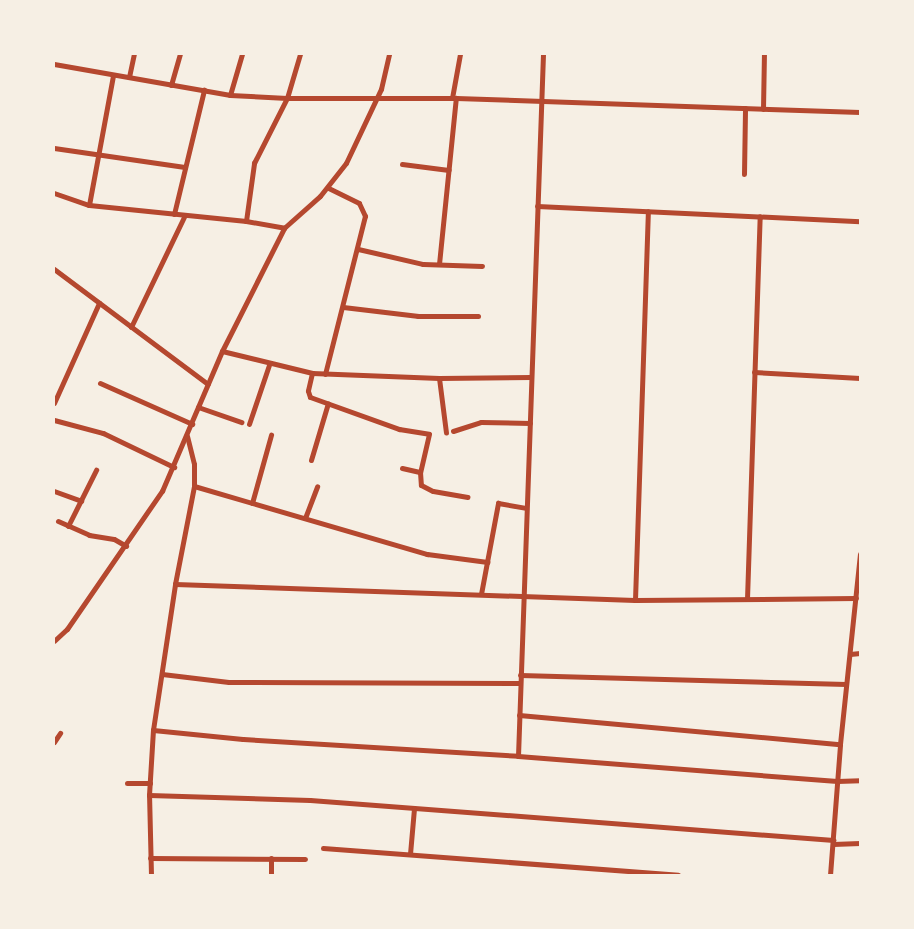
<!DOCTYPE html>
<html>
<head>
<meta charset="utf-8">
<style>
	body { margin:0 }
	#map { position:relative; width:914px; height:929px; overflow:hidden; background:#f6efe4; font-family:Helvetica,sans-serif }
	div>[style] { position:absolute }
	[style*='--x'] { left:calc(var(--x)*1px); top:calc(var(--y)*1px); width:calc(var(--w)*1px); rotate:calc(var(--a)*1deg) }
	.minor>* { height:5px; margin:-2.5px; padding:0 2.5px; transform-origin:2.5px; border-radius:2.5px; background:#b5482f }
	span { translate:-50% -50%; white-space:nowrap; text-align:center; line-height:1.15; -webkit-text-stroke:5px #f6efe4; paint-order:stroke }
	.frame { position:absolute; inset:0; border:55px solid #f6efe4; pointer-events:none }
</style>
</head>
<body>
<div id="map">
	<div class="minor">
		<i style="--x:54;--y:64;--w:179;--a:10"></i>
		<i style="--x:230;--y:95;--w:57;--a:3"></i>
		<i style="--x:287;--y:98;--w:169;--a:0"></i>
		<i style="--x:456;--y:98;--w:404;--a:2"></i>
		<i style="--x:129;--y:77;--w:24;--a:-78"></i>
		<i style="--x:171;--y:85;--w:32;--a:-74"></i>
		<i style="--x:230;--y:95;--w:43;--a:-73.7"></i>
		<i style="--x:452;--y:98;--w:45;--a:-79.7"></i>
		<i style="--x:763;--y:109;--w:55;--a:-89"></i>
		<i style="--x:54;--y:148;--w:132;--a:8.3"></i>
		<i style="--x:402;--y:164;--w:47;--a:7.3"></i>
		<i style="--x:744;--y:174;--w:66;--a:-89.1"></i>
		<i style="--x:54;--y:193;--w:37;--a:19"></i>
		<i style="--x:89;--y:205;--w:158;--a:5.8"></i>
		<i style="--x:246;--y:221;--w:39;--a:10"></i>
		<i style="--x:89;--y:205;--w:132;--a:-79.5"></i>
		<i style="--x:537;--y:206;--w:323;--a:2.7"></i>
		<i style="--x:174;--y:214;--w:128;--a:-76.4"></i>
		<i style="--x:246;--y:221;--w:59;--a:-82.1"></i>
		<i style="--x:254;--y:163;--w:73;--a:-63.1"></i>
		<i style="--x:287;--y:98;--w:46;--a:-73.5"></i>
		<i style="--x:358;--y:249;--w:67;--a:13"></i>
		<i style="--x:423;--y:264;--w:59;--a:1.9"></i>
		<i style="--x:439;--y:264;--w:167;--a:-84.2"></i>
		<i style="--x:54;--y:269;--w:192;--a:36.8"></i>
		<i style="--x:343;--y:307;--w:76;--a:6.8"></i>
		<i style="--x:418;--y:316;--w:60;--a:0"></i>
		<i style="--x:131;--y:327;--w:124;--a:-64.3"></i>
		<i style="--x:222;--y:351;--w:93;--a:13.7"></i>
		<i style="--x:312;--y:373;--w:127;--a:2.3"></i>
		<i style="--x:439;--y:378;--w:92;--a:-0.6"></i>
		<i style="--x:754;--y:372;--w:106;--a:3.2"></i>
		<i style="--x:312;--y:373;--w:18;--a:103"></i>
		<i style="--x:308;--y:391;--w:6;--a:72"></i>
		<i style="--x:310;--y:397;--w:95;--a:19.8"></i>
		<i style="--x:399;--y:429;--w:30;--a:9"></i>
		<i style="--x:429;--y:434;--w:39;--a:103"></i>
		<i style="--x:420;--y:472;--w:13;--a:86"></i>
		<i style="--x:421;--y:485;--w:13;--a:27"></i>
		<i style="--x:433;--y:491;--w:35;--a:10"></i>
		<i style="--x:325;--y:374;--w:163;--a:-75.8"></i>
		<i style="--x:365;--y:216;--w:14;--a:-115"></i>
		<i style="--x:359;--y:203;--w:34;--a:-154"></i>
		<i style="--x:439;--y:378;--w:55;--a:82.7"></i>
		<i style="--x:100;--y:383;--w:101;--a:24"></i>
		<i style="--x:54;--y:403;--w:110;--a:-65.8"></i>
		<i style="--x:198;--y:407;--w:46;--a:19.2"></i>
		<i style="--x:54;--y:420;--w:51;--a:14.9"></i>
		<i style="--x:103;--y:433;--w:79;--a:25.6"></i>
		<i style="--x:249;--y:424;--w:62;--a:-71.3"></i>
		<i style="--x:453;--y:431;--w:29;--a:-18"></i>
		<i style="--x:481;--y:422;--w:49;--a:1.2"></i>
		<i style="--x:311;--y:460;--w:59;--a:-73.4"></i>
		<i style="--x:402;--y:468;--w:18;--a:13"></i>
		<i style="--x:194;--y:486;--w:243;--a:16.3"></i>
		<i style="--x:427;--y:554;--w:61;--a:7.6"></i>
		<i style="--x:54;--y:491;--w:29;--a:20"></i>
		<i style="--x:252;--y:503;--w:71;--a:-74.4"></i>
		<i style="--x:305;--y:518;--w:34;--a:-69"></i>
		<i style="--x:58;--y:521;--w:34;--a:24"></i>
		<i style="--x:89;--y:535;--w:25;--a:9"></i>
		<i style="--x:114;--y:539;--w:14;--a:30"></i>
		<i style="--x:68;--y:526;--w:63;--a:-63.4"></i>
		<i style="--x:175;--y:584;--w:460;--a:2"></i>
		<i style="--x:635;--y:600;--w:221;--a:-0.5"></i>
		<i style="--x:481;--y:594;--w:93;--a:-79.4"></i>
		<i style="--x:498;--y:503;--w:28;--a:10"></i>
		<i style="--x:747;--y:599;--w:383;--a:-88.1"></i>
		<i style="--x:635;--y:600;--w:389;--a:-88.1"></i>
		<i style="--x:54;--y:641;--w:18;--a:-43"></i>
		<i style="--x:67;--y:629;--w:168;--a:-55.5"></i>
		<i style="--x:162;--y:491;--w:152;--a:-66.8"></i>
		<i style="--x:222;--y:351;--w:138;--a:-63.2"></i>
		<i style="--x:284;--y:228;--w:48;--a:-41.6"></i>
		<i style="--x:320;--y:196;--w:42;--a:-51.8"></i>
		<i style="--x:346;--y:163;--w:82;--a:-64.7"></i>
		<i style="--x:381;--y:89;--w:36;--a:-77"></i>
		<i style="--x:850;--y:654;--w:10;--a:-6"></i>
		<i style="--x:162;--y:674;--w:67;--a:6.8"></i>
		<i style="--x:229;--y:682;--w:291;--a:0.2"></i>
		<i style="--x:520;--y:675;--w:326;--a:1.6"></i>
		<i style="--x:519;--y:715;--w:322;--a:5.2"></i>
		<i style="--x:153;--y:730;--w:90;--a:5.7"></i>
		<i style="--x:243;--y:739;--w:276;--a:3.5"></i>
		<i style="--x:518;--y:756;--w:320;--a:4.5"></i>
		<i style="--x:837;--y:781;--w:23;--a:-2"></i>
		<i style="--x:54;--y:742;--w:11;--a:-56"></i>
		<i style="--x:518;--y:756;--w:702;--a:-87.96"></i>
		<i style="--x:127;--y:783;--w:23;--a:0"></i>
		<i style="--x:149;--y:795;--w:161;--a:1.8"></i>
		<i style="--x:310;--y:800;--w:525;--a:4.37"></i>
		<i style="--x:833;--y:844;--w:27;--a:-2"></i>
		<i style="--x:323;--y:848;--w:356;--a:4.3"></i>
		<i style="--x:410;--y:854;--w:46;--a:-85"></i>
		<i style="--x:150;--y:858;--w:155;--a:0.4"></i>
		<i style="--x:151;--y:875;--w:80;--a:-91.4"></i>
		<i style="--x:149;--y:795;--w:65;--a:-86.5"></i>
		<i style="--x:153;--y:730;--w:148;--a:-81.4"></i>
		<i style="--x:175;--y:584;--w:100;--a:-79"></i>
		<i style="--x:194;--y:486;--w:22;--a:-90"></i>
		<i style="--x:194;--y:464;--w:29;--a:-104"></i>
		<i style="--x:271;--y:875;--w:17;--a:-90"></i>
		<i style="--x:830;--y:875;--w:131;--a:-85.6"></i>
		<i style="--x:840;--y:744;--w:191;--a:-84"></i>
	</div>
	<div class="frame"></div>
</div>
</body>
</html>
